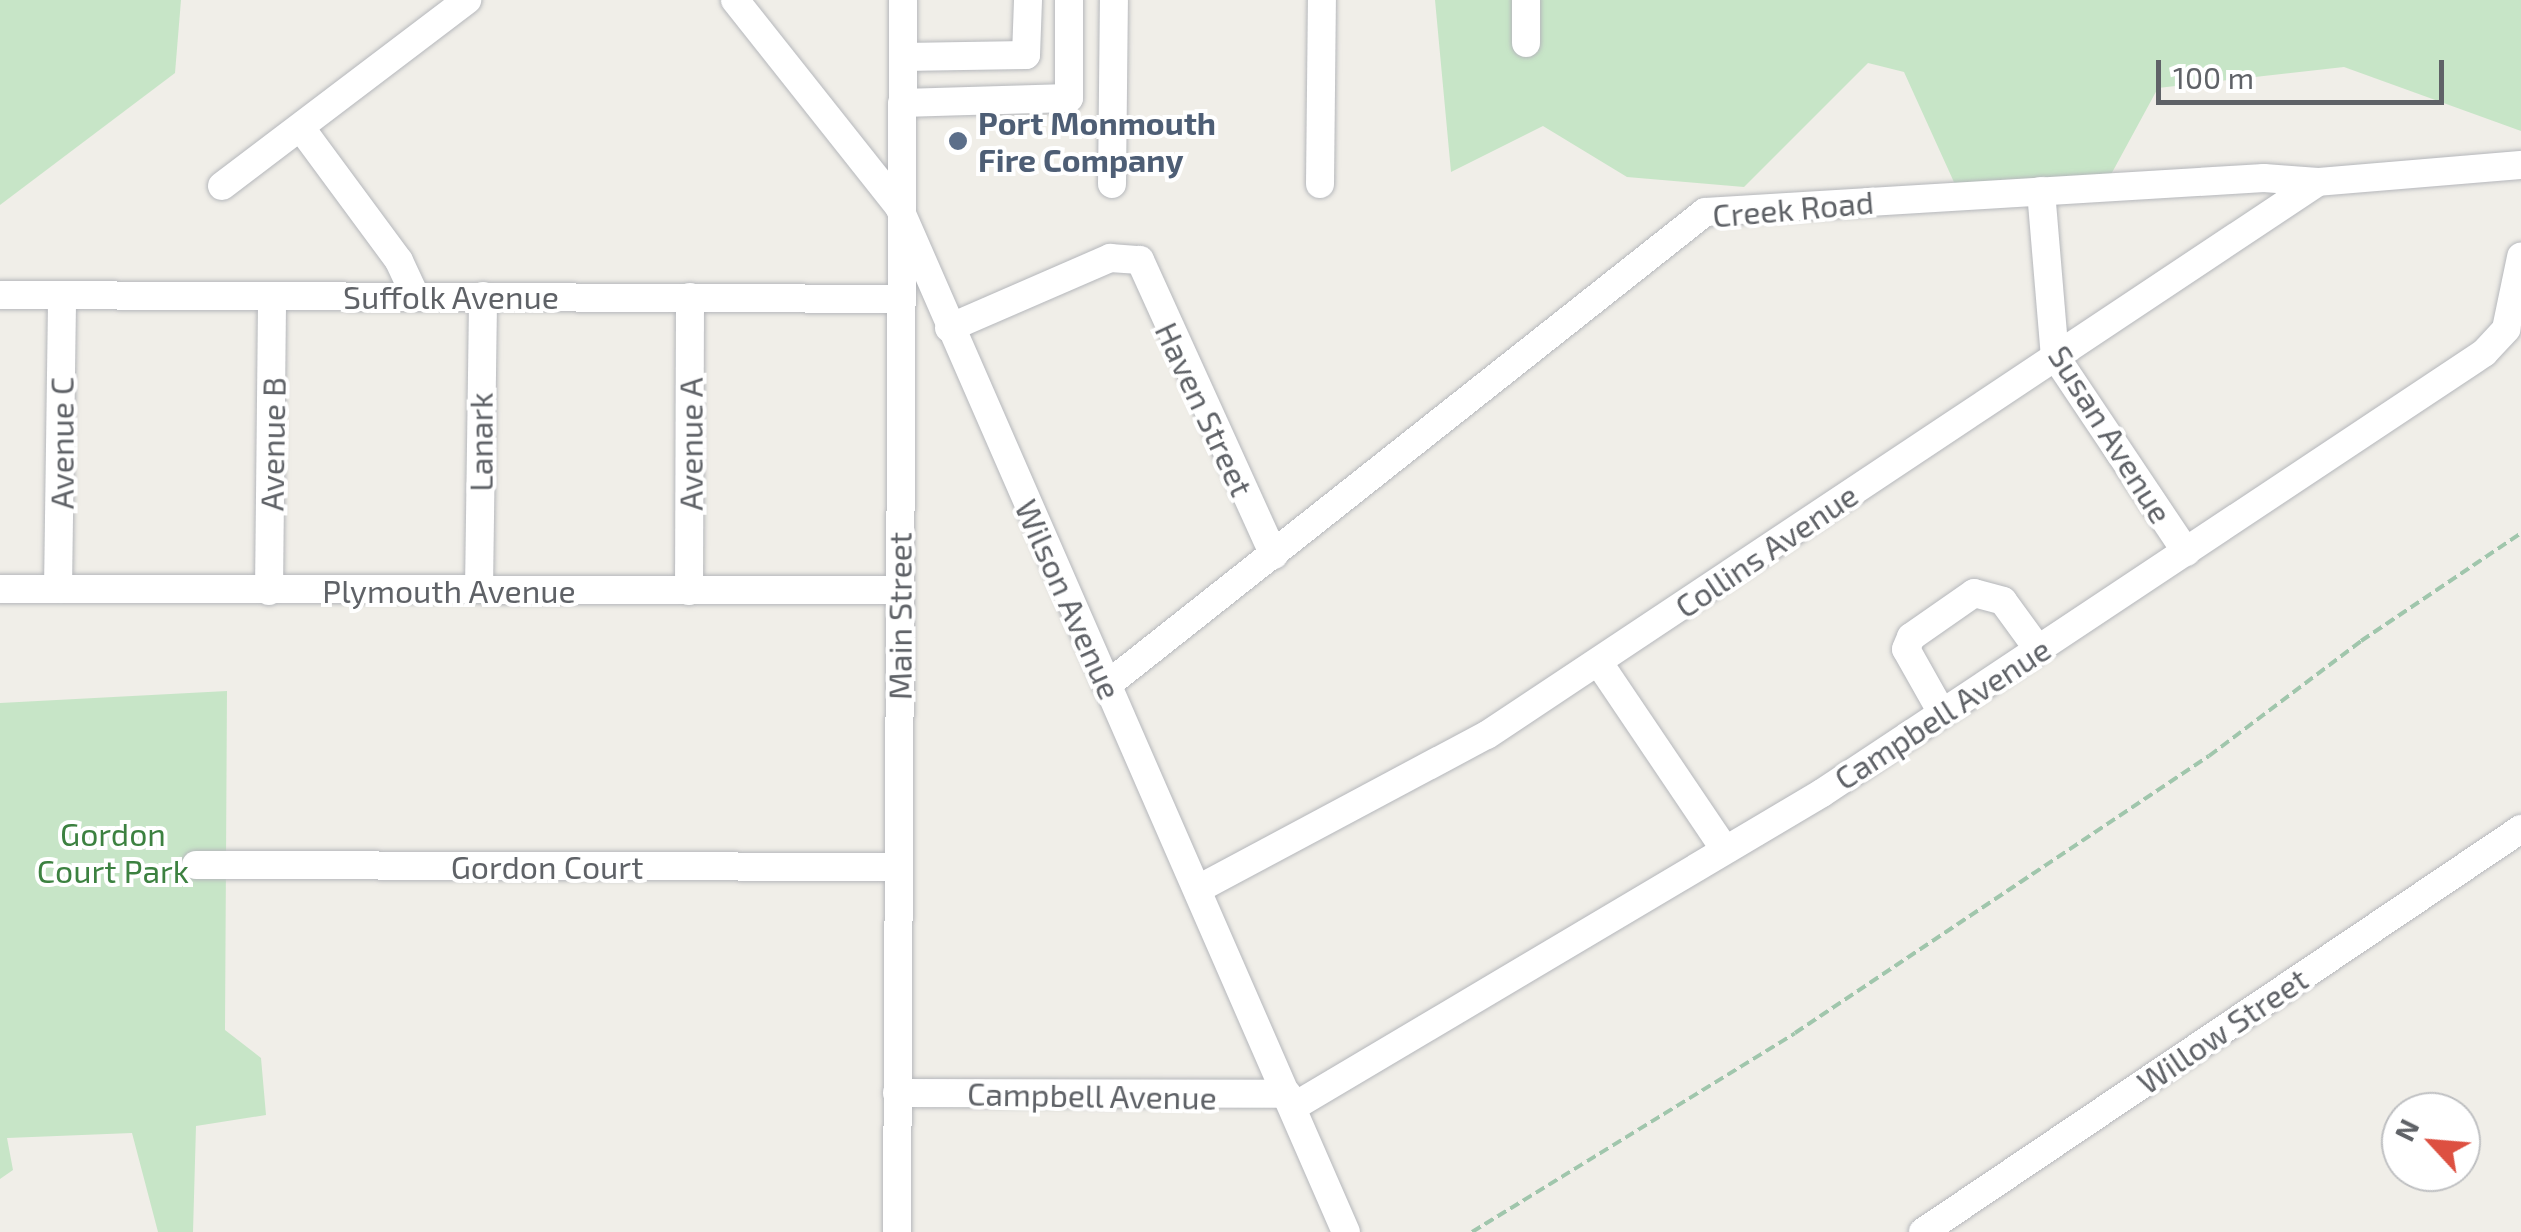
<!DOCTYPE html>
<html>
<head>
<meta charset="utf-8">
<style>
	body { margin:0 }
	#map { position:relative; width:2521px; height:1232px; overflow:hidden; background:#f0eee8; font-family:"Exo 2",sans-serif }
	div>[style] { position:absolute }
	[style*='--x'] { left:calc(var(--x)*1px); top:calc(var(--y)*1px); width:calc(var(--w)*1px); rotate:calc(var(--a)*1deg) }
	.green>* { inset:0; background:#c7e5c7 }
	.path>* { height:4px; margin-top:-2px; transform-origin:0; background:repeating-linear-gradient(90deg,#a0c6ac 0 10px,transparent 0 15px) }
	.roads { filter:drop-shadow(0 0 2px #b5b7bb) drop-shadow(0 0 2px #b5b7bb) }
	.minor>* { height:28px; margin:-14px; padding:0 14px; transform-origin:14px; border-radius:14px; background:#fff }
	.dots>* { width:28px; height:28px; translate:-50% -50%; box-sizing:border-box; border:5px solid #fff; border-radius:50% }
	span { translate:-50% -50%; white-space:nowrap; text-align:center; line-height:1.15; -webkit-text-stroke:8px #fff; paint-order:stroke }
	.service-label { font-size:32px; color:#4e5e75; font-weight:700 }
	.left { translate:0 -50%; text-align:left }
	.street-label { font-size:32px; color:#5f6267 }
	.park-label { font-size:32px; color:#3c8140 }
	.north { position:absolute; left:2381px; top:1092px; width:100px; height:100px; box-sizing:border-box; background:#fff; border:2px solid #bfc0c2; border-radius:50%; rotate:296deg; font-size:28px; font-weight:700; line-height:40px; text-align:center; color:#5f6267 }
	.north::after { content:''; display:block; margin:auto; width:35px; height:45px; background:#dd5041; clip-path:polygon(50% 0,100% 100%,50% 72%,0 100%) }
	.scale { position:absolute; left:2156px; top:60px; width:288px; height:45px; box-sizing:border-box; border:5px solid #5f6267; border-top:0; padding-left:12px; font-size:30px; line-height:35px; white-space:nowrap; color:#5f6267; -webkit-text-stroke:8px #fff; paint-order:stroke }
</style>
</head>
<body>
<div id="map">
	<div class="green">
		<i style="clip-path:polygon(0 0,181px 0,175px 73px,0 205px)"></i>
		<i style="clip-path:polygon(1435px 0,2521px 0,2521px 131px,2344px 67px,2158px 88px,2108px 180px,1958px 191px,1904px 72px,1868px 63px,1744px 187px,1627px 177px,1543px 126px,1451px 172px)"></i>
		<i style="clip-path:polygon(227px 691px,225px 1030px,261px 1058px,266px 1115px,196px 1126px,193px 1232px,158px 1232px,132px 1133px,7px 1138px,13px 1170px,0 1179px,0 703px)"></i>
	</div>
	<div class="path">
		<i style="--x:1472;--y:1232;--w:379;--a:-31.6"></i>
		<i style="--x:1795;--y:1033;--w:498;--a:-33.8"></i>
		<i style="--x:2209;--y:756;--w:191;--a:-37.1"></i>
		<i style="--x:2361;--y:641;--w:193;--a:-34"></i>
	</div>
	<div class="roads">
		<div class="minor">
			<i style="--x:735;--y:0;--w:264;--a:51.6"></i>
			<i style="--x:899;--y:207;--w:1118;--a:66.44"></i>
			<i style="--x:1526;--y:0;--w:43;--a:90"></i>
			<i style="--x:903;--y:57;--w:123;--a:-0.9"></i>
			<i style="--x:1026;--y:55;--w:55;--a:-87.9"></i>
			<i style="--x:902;--y:103;--w:167;--a:-1.7"></i>
			<i style="--x:1069;--y:98;--w:98;--a:-90"></i>
			<i style="--x:301;--y:128;--w:165;--a:53.6"></i>
			<i style="--x:399;--y:261;--w:38;--a:65"></i>
			<i style="--x:1112;--y:184;--w:184;--a:-89.4"></i>
			<i style="--x:1320;--y:184;--w:184;--a:-89.4"></i>
			<i style="--x:222;--y:186;--w:308;--a:-37.2"></i>
			<i style="--x:2041;--y:191;--w:166;--a:85.2"></i>
			<i style="--x:2055;--y:356;--w:236;--a:56.2"></i>
			<i style="--x:0;--y:295;--w:902;--a:0.25"></i>
			<i style="--x:949;--y:328;--w:176;--a:-23.5"></i>
			<i style="--x:1110;--y:258;--w:30;--a:4"></i>
			<i style="--x:1140;--y:260;--w:324;--a:65.6"></i>
			<i style="--x:0;--y:589;--w:899;--a:0.06"></i>
			<i style="--x:58;--y:589;--w:293;--a:-89.2"></i>
			<i style="--x:479;--y:589;--w:293;--a:-89.2"></i>
			<i style="--x:269;--y:591;--w:294;--a:-89.4"></i>
			<i style="--x:689;--y:591;--w:294;--a:-89.8"></i>
			<i style="--x:1599;--y:663;--w:225;--a:56"></i>
			<i style="--x:1107;--y:685;--w:762;--a:-38.34"></i>
			<i style="--x:1705;--y:212;--w:560;--a:-3.48"></i>
			<i style="--x:2264;--y:178;--w:54;--a:4.2"></i>
			<i style="--x:2318;--y:182;--w:204;--a:-4.8"></i>
			<i style="--x:1942;--y:713;--w:73;--a:-119.4"></i>
			<i style="--x:1906;--y:649;--w:13;--a:-67"></i>
			<i style="--x:1911;--y:637;--w:77;--a:-34.9"></i>
			<i style="--x:1974;--y:593;--w:30;--a:15"></i>
			<i style="--x:2003;--y:601;--w:59;--a:53.9"></i>
			<i style="--x:196;--y:865;--w:702;--a:0.16"></i>
			<i style="--x:1198;--y:889;--w:327;--a:-28.1"></i>
			<i style="--x:1487;--y:735;--w:998;--a:-33.64"></i>
			<i style="--x:897;--y:1093;--w:390;--a:0.1"></i>
			<i style="--x:1293;--y:1107;--w:615;--a:-30.69"></i>
			<i style="--x:1822;--y:793;--w:795;--a:-33.61"></i>
			<i style="--x:2484;--y:353;--w:33;--a:-47"></i>
			<i style="--x:2506;--y:329;--w:74;--a:-78.2"></i>
			<i style="--x:897;--y:1232;--w:1232;--a:-89.72"></i>
			<i style="--x:1923;--y:1232;--w:721;--a:-33.98"></i>
		</div>
	</div>
	<div class="dots">
		<i style="left:958px;top:141px;background:#5c6f8a"></i>
	</div>
	<div class="service-label">
		<span class="left" style="left:978px;top:141px">Port Monmouth<br>Fire Company</span>
	</div>
	<div class="street-label">
		<span style="left:1793px;top:208px;rotate:-5deg">Creek Road</span>
		<span style="left:451px;top:296px">Suffolk Avenue</span>
		<span style="left:1205px;top:409px;rotate:65deg">Haven Street</span>
		<span style="left:2111px;top:434px;rotate:58deg">Susan Avenue</span>
		<span style="left:480px;top:442px;rotate:-90deg">Lanark</span>
		<span style="left:61px;top:443px;rotate:-90deg">Avenue C</span>
		<span style="left:272px;top:444px;rotate:-89deg">Avenue B</span>
		<span style="left:690px;top:444px;rotate:-90deg">Avenue A</span>
		<span style="left:1766px;top:550px;rotate:-34deg">Collins Avenue</span>
		<span style="left:449px;top:590px">Plymouth Avenue</span>
		<span style="left:1069px;top:599px;rotate:66deg">Wilson Avenue</span>
		<span style="left:899px;top:616px;rotate:-90deg">Main Street</span>
		<span style="left:1942px;top:713px;rotate:-33deg">Campbell Avenue</span>
		<span style="left:547px;top:866px">Gordon Court</span>
		<span style="left:2222px;top:1030px;rotate:-34deg">Willow Street</span>
		<span style="left:1092px;top:1095px;rotate:1deg">Campbell Avenue</span>
	</div>
	<div class="park-label">
		<span style="left:113px;top:852px">Gordon<br>Court Park</span>
	</div>
	<div class="north">N</div>
	<div class="scale">100 m</div>
</div>
</body>
</html>
